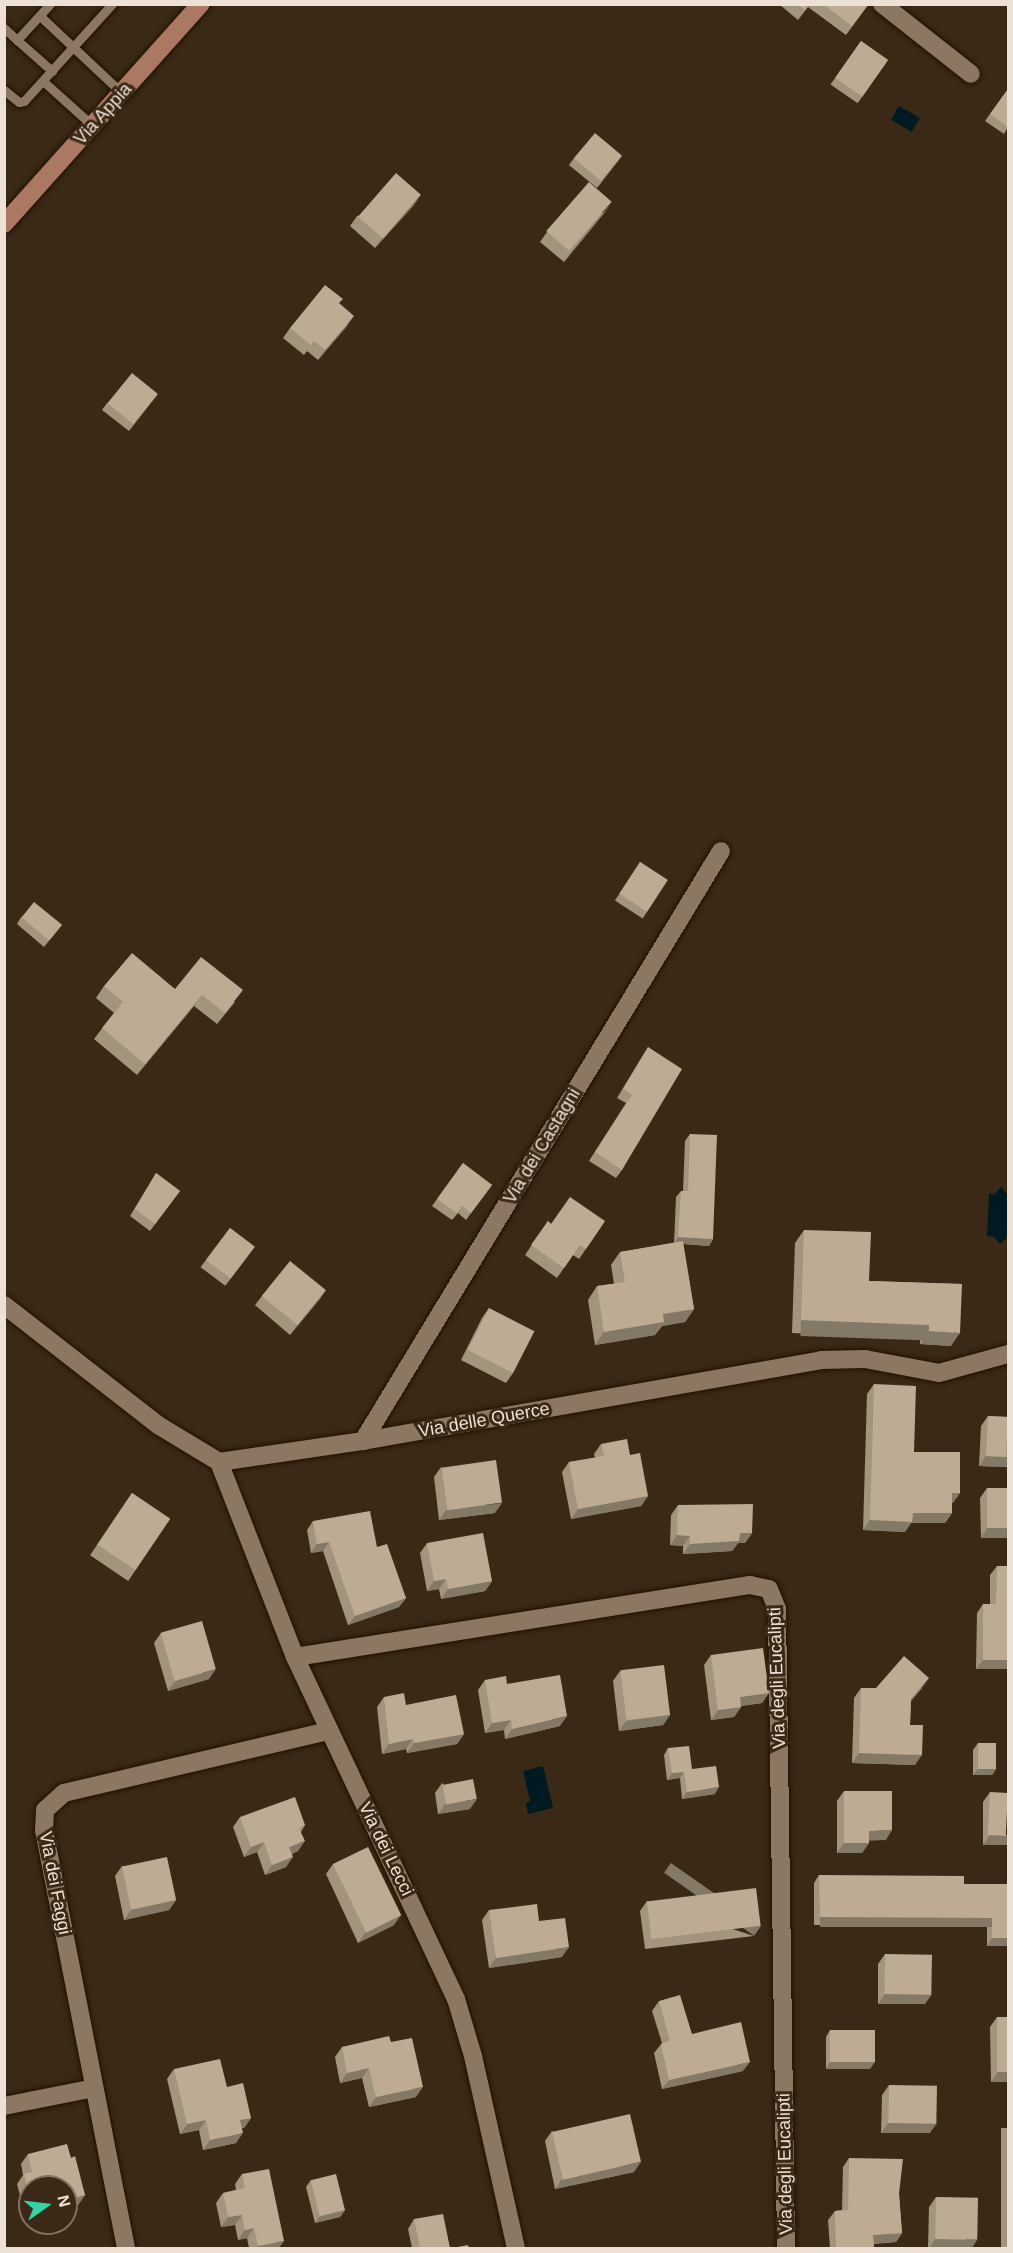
<!DOCTYPE html>
<html>
<head>
<meta charset="utf-8">
<style>
	body { margin:0 }
	#map { position:relative; width:1013px; height:2253px; overflow:hidden; background:#3a2916; font-family:Arial,sans-serif }
	div>[style] { position:absolute }
	[style*='--x'] { left:calc(var(--x)*1px); top:calc(var(--y)*1px); width:calc(var(--w)*1px); rotate:calc(var(--a)*1deg) }
	.water>* { inset:0; background:#001a22; transform-origin:0 0 }
	.roads { filter:drop-shadow(0 0 2px #211101) drop-shadow(0 0 2px #211101) }
	.lane>* { height:9px; margin:-4.5px; padding:0 4.5px; transform-origin:4.5px; border-radius:4.5px; background:#8c7762 }
	.street>* { height:18px; margin:-9px; padding:0 9px; transform-origin:9px; border-radius:9px; background:#8c7762 }
	.secondary>* { height:18px; margin:-9px; padding:0 9px; transform-origin:9px; border-radius:9px; background:#ab7961 }
	.wall>* { inset:0; background:#a3947e; transform-origin:0 0 }
	.shaded-wall>* { inset:0; background:#847867; transform-origin:0 0 }
	.building>* { inset:0; background:#bdac93; transform-origin:0 0 }
	span { translate:-50% -50%; white-space:nowrap; text-align:center; line-height:1.15; -webkit-text-stroke:6px #3a2916; paint-order:stroke }
	.street-label { font-size:18px; color:#ede1d6 }
	.frame { position:absolute; inset:0; border:6px solid #ede1d6; pointer-events:none }
	.north { position:absolute; left:18px; top:2175px; width:60px; height:60px; box-sizing:border-box; background:#3a2916; border:2px solid #827363; border-radius:50%; rotate:76deg; font-size:16px; font-weight:700; line-height:24px; text-align:center; color:#ede1d6 }
	.north::after { content:''; display:block; margin:auto; width:21px; height:27px; background:#35d4a7; clip-path:polygon(50% 0,100% 100%,50% 72%,0 100%) }
</style>
</head>
<body>
<div id="map">
	<div class="water">
		<i style="left:899px;top:106px;width:24px;height:16px;rotate:30deg"></i>
		<i style="clip-path:polygon(1001px 1187px,1008px 1195px,1008px 1237px,1000px 1244px,994px 1237px,987px 1236px,989px 1193px,994px 1195px)"></i>
		<i style="clip-path:polygon(543px 1766px,553px 1808px,528px 1814px,526px 1803px,530px 1801px,523px 1771px)"></i>
	</div>
	<div class="roads">
		<div class="lane">
			<i style="--x:40;--y:16;--w:112;--a:43.2"></i>
			<i style="--x:4;--y:28;--w:18;--a:43"></i>
			<i style="--x:17;--y:40;--w:49;--a:-47.5"></i>
			<i style="--x:17;--y:40;--w:47;--a:41.5"></i>
			<i style="--x:43;--y:81;--w:67;--a:42"></i>
			<i style="--x:4;--y:90;--w:19;--a:39"></i>
			<i style="--x:19;--y:102;--w:5;--a:-11"></i>
			<i style="--x:24;--y:101;--w:131;--a:-47.8"></i>
		</div>
		<div class="street">
			<i style="--x:882;--y:4;--w:113;--a:38.2"></i>
			<i style="--x:4;--y:1305;--w:195;--a:37.9"></i>
			<i style="--x:158;--y:1425;--w:71;--a:31.2"></i>
			<i style="--x:219;--y:1462;--w:146;--a:-8.3"></i>
			<i style="--x:363;--y:1441;--w:465;--a:-10"></i>
			<i style="--x:821;--y:1360;--w:44;--a:-1.3"></i>
			<i style="--x:865;--y:1359;--w:75;--a:10.7"></i>
			<i style="--x:939;--y:1373;--w:72;--a:-15.4"></i>
			<i style="--x:363;--y:1441;--w:690;--a:-58.75"></i>
			<i style="--x:219;--y:1462;--w:209;--a:68.7"></i>
			<i style="--x:295;--y:1657;--w:378;--a:64.8"></i>
			<i style="--x:456;--y:1999;--w:59;--a:73.4"></i>
			<i style="--x:473;--y:2056;--w:197;--a:77.4"></i>
			<i style="--x:295;--y:1657;--w:461;--a:-9"></i>
			<i style="--x:750;--y:1585;--w:19;--a:12"></i>
			<i style="--x:769;--y:1589;--w:22;--a:68"></i>
			<i style="--x:777;--y:1609;--w:639;--a:89.19"></i>
			<i style="--x:4;--y:2106;--w:92;--a:-11.3"></i>
			<i style="--x:126;--y:2248;--w:426;--a:-101.1"></i>
			<i style="--x:44;--y:1830;--w:20;--a:-87"></i>
			<i style="--x:45;--y:1810;--w:25;--a:-42"></i>
			<i style="--x:64;--y:1793;--w:272;--a:-13.2"></i>
		</div>
		<div class="secondary">
			<i style="--x:4;--y:224;--w:295;--a:-48.2"></i>
		</div>
	</div>
	<div class="wall">
		<i style="clip-path:polygon(779px 4px,869px 4px,846px 35px,808px 7px,798px 20px)"></i>
		<i style="left:861px;top:41px;width:33px;height:53px;rotate:35deg"></i>
		<i style="clip-path:polygon(1008px 89px,1008px 127px,1004px 134px,985px 121px)"></i>
		<i style="clip-path:polygon(622px 156px,597px 188px,569px 165px,574px 158px)"></i>
		<i style="clip-path:polygon(414px 205px,375px 248px,350px 226px,357px 216px)"></i>
		<i style="clip-path:polygon(605px 212px,564px 262px,540px 242px,547px 232px)"></i>
		<i style="clip-path:polygon(340px 304px,347px 326px,318px 360px,307px 351px,304px 355px,283px 338px,290px 328px)"></i>
		<i style="clip-path:polygon(158px 394px,129px 431px,102px 410px,107px 403px)"></i>
		<i style="left:640px;top:862px;width:33px;height:46px;rotate:33deg"></i>
		<i style="clip-path:polygon(21px 917px,62px 925px,44px 947px,17px 924px)"></i>
		<i style="clip-path:polygon(104px 986px,175px 989px,235px 1002px,217px 1024px,194px 1006px,137px 1075px,94px 1039px,114px 1013px,96px 998px)"></i>
		<i style="clip-path:polygon(648px 1047px,622px 1170px,616px 1178px,589px 1161px,626px 1103px,617px 1098px)"></i>
		<i style="clip-path:polygon(690px 1134px,713px 1239px,709px 1246px,683px 1244px,694px 1309px,685px 1322px,662px 1326px,655px 1335px,595px 1345px,588px 1300px,597px 1286px,614px 1284px,611px 1265px,620px 1252px,674px 1243px,676px 1197px,681px 1191px,683px 1191px,685px 1141px)"></i>
		<i style="clip-path:polygon(463px 1163px,492px 1185px,466px 1220px,458px 1213px,452px 1220px,432px 1206px)"></i>
		<i style="clip-path:polygon(156px 1173px,180px 1191px,150px 1231px,130px 1216px)"></i>
		<i style="clip-path:polygon(548px 1221px,551px 1224px,605px 1221px,579px 1259px,573px 1255px,557px 1278px,525px 1255px)"></i>
		<i style="left:230px;top:1228px;width:31px;height:49px;rotate:37deg"></i>
		<i style="clip-path:polygon(804px 1230px,869px 1281px,962px 1284px,951px 1346px,920px 1344px,920px 1338px,792px 1333px,795px 1243px)"></i>
		<i style="clip-path:polygon(326px 1290px,319px 1300px,290px 1335px,255px 1305px,262px 1296px)"></i>
		<i style="clip-path:polygon(489px 1308px,513px 1373px,506px 1383px,461px 1360px,482px 1318px)"></i>
		<i style="clip-path:polygon(874px 1384px,914px 1452px,960px 1493px,952px 1503px,952px 1513px,945px 1523px,911px 1523px,905px 1532px,863px 1530px,867px 1394px)"></i>
		<i style="clip-path:polygon(988px 1416px,1008px 1417px,1008px 1467px,979px 1466px,981px 1426px)"></i>
		<i style="clip-path:polygon(601px 1444px,648px 1496px,641px 1506px,571px 1519px,562px 1472px,569px 1462px,595px 1458px,594px 1454px)"></i>
		<i style="clip-path:polygon(441px 1467px,495px 1513px,439px 1520px,434px 1477px)"></i>
		<i style="clip-path:polygon(987px 1488px,1008px 1488px,1008px 1538px,981px 1538px,980px 1498px)"></i>
		<i style="left:132px;top:1493px;width:46px;height:75px;rotate:34deg"></i>
		<i style="clip-path:polygon(678px 1505px,752px 1533px,745px 1543px,738px 1543px,732px 1551px,683px 1554px,683px 1546px,670px 1545px,671px 1515px)"></i>
		<i style="clip-path:polygon(313px 1521px,377px 1547px,406px 1598px,399px 1607px,348px 1625px,323px 1551px,311px 1553px,307px 1530px)"></i>
		<i style="clip-path:polygon(427px 1543px,492px 1581px,485px 1591px,441px 1599px,439px 1589px,427px 1591px,420px 1553px)"></i>
		<i style="clip-path:polygon(997px 1566px,1008px 1566px,1008px 1669px,976px 1669px,977px 1613px,983px 1604px,990px 1604px,990px 1575px)"></i>
		<i style="clip-path:polygon(161px 1633px,209px 1679px,168px 1691px,154px 1643px)"></i>
		<i style="clip-path:polygon(711px 1655px,769px 1693px,762px 1703px,741px 1706px,741px 1707px,734px 1717px,711px 1720px,704px 1665px)"></i>
		<i style="clip-path:polygon(620px 1671px,670px 1715px,663px 1725px,619px 1731px,613px 1681px)"></i>
		<i style="clip-path:polygon(485px 1680px,507px 1684px,560px 1726px,505px 1739px,504px 1730px,485px 1733px,478px 1690px)"></i>
		<i style="clip-path:polygon(861px 1688px,922px 1688px,911px 1701px,910px 1725px,915px 1765px,852px 1763px,854px 1698px)"></i>
		<i style="clip-path:polygon(384px 1697px,406px 1705px,464px 1734px,457px 1744px,407px 1753px,406px 1749px,382px 1754px,377px 1707px)"></i>
		<i style="clip-path:polygon(978px 1743px,996px 1769px,992px 1775px,973px 1775px,973px 1750px)"></i>
		<i style="clip-path:polygon(668px 1748px,692px 1769px,715px 1794px,682px 1799px,680px 1778px,667px 1780px,664px 1755px)"></i>
		<i style="clip-path:polygon(442px 1783px,470px 1809px,438px 1814px,435px 1793px)"></i>
		<i style="clip-path:polygon(844px 1791px,886px 1840px,869px 1840px,869px 1843px,862px 1853px,837px 1853px,837px 1801px)"></i>
		<i style="clip-path:polygon(990px 1792px,1008px 1845px,983px 1845px,983px 1802px)"></i>
		<i style="clip-path:polygon(240px 1817px,305px 1825px,301px 1832px,298px 1851px,292px 1854px,286px 1867px,265px 1875px,257px 1852px,244px 1857px,233px 1827px)"></i>
		<i style="clip-path:polygon(333px 1864px,394px 1925px,358px 1943px,326px 1874px)"></i>
		<i style="clip-path:polygon(122px 1866px,176px 1900px,169px 1910px,124px 1920px,115px 1876px)"></i>
		<i style="clip-path:polygon(819px 1875px,964px 1884px,1008px 1884px,1008px 1946px,987px 1946px,987px 1926px,814px 1925px,814px 1883px)"></i>
		<i style="clip-path:polygon(647px 1901px,754px 1936px,645px 1949px,640px 1911px)"></i>
		<i style="clip-path:polygon(489px 1910px,539px 1921px,562px 1957px,489px 1968px,482px 1920px)"></i>
		<i style="clip-path:polygon(885px 1954px,925px 2004px,878px 2004px,878px 1964px)"></i>
		<i style="clip-path:polygon(659px 2001px,692px 2034px,743px 2071px,662px 2089px,654px 2053px,662px 2043px,652px 2011px)"></i>
		<i style="clip-path:polygon(997px 2017px,1008px 2017px,1008px 2082px,991px 2082px,990px 2027px)"></i>
		<i style="clip-path:polygon(830px 2030px,870px 2069px,826px 2069px,826px 2037px)"></i>
		<i style="clip-path:polygon(391px 2042px,416px 2097px,369px 2107px,362px 2078px,340px 2083px,335px 2057px,342px 2047px)"></i>
		<i style="clip-path:polygon(174px 2069px,227px 2087px,251px 2118px,244px 2128px,242px 2128px,236px 2143px,203px 2150px,199px 2130px,180px 2134px,167px 2079px)"></i>
		<i style="clip-path:polygon(889px 2085px,930px 2133px,881px 2133px,882px 2095px)"></i>
		<i style="left:1008px;top:2128px;width:120px;height:7px;rotate:90deg"></i>
		<i style="clip-path:polygon(552px 2131px,634px 2172px,555px 2189px,545px 2141px)"></i>
		<i style="clip-path:polygon(28px 2154px,71px 2158px,85px 2195px,78px 2205px,30px 2187px,30px 2217px,26px 2218px,17px 2184px,23px 2175px,21px 2164px)"></i>
		<i style="clip-path:polygon(849px 2158px,899px 2194px,902px 2233px,896px 2242px,874px 2244px,874px 2248px,830px 2248px,828px 2220px,835px 2211px,842px 2210px,843px 2167px)"></i>
		<i style="clip-path:polygon(242px 2174px,279px 2248px,249px 2248px,247px 2238px,238px 2240px,235px 2225px,221px 2227px,216px 2203px,223px 2193px,236px 2190px,235px 2184px)"></i>
		<i style="clip-path:polygon(311px 2180px,345px 2210px,340px 2217px,315px 2223px,306px 2187px)"></i>
		<i style="clip-path:polygon(936px 2197px,972px 2248px,928px 2248px,929px 2207px)"></i>
		<i style="clip-path:polygon(414px 2219px,450px 2248px,412px 2248px,408px 2229px)"></i>
	</div>
	<div class="shaded-wall">
		<i style="clip-path:polygon(421px 195px,414px 205px,375px 248px,382px 238px)"></i>
		<i style="clip-path:polygon(612px 202px,605px 212px,564px 262px,571px 252px)"></i>
		<i style="clip-path:polygon(354px 316px,347px 326px,318px 360px,325px 350px)"></i>
		<i style="clip-path:polygon(202px 995px,194px 1006px,137px 1075px,145px 1064px)"></i>
		<i style="clip-path:polygon(678px 1237px,713px 1239px,709px 1246px,674px 1243px)"></i>
		<i style="clip-path:polygon(326px 1290px,319px 1300px,290px 1335px,297px 1325px)"></i>
		<i style="clip-path:polygon(694px 1309px,685px 1322px,662px 1326px,655px 1335px,595px 1345px,604px 1332px,663px 1314px)"></i>
		<i style="left:801px;top:1320px;width:128px;height:16px;rotate:2deg"></i>
		<i style="clip-path:polygon(929px 1331px,960px 1333px,951px 1346px,920px 1344px)"></i>
		<i style="clip-path:polygon(986px 1456px,1008px 1457px,1008px 1467px,979px 1466px)"></i>
		<i style="clip-path:polygon(952px 1493px,960px 1493px,953px 1503px,945px 1503px)"></i>
		<i style="clip-path:polygon(648px 1496px,641px 1506px,571px 1519px,578px 1509px)"></i>
		<i style="clip-path:polygon(502px 1503px,495px 1513px,439px 1520px,446px 1510px)"></i>
		<i style="clip-path:polygon(913px 1513px,952px 1513px,945px 1523px,911px 1523px,905px 1532px,863px 1530px,870px 1520px)"></i>
		<i style="clip-path:polygon(987px 1528px,1008px 1528px,1008px 1538px,981px 1538px)"></i>
		<i style="clip-path:polygon(740px 1533px,752px 1533px,745px 1543px,738px 1543px,732px 1551px,683px 1554px,690px 1544px)"></i>
		<i style="clip-path:polygon(677px 1535px,690px 1536px,683px 1546px,670px 1545px)"></i>
		<i style="clip-path:polygon(329px 1542px,323px 1551px,311px 1553px,317px 1544px)"></i>
		<i style="clip-path:polygon(446px 1579px,439px 1589px,427px 1591px,434px 1581px)"></i>
		<i style="clip-path:polygon(492px 1581px,485px 1591px,441px 1599px,448px 1589px)"></i>
		<i style="clip-path:polygon(406px 1598px,399px 1607px,348px 1625px,355px 1616px)"></i>
		<i style="clip-path:polygon(983px 1660px,1008px 1660px,1008px 1669px,976px 1669px)"></i>
		<i style="clip-path:polygon(216px 1669px,209px 1679px,168px 1691px,175px 1681px)"></i>
		<i style="clip-path:polygon(929px 1678px,922px 1688px,904px 1709px,911px 1699px)"></i>
		<i style="clip-path:polygon(769px 1693px,762px 1703px,733px 1707px,740px 1697px)"></i>
		<i style="clip-path:polygon(741px 1707px,734px 1717px,711px 1720px,718px 1710px)"></i>
		<i style="clip-path:polygon(670px 1715px,663px 1725px,619px 1731px,626px 1721px)"></i>
		<i style="clip-path:polygon(567px 1716px,560px 1726px,505px 1739px,512px 1729px)"></i>
		<i style="clip-path:polygon(511px 1720px,504px 1730px,485px 1733px,492px 1723px)"></i>
		<i style="clip-path:polygon(464px 1734px,457px 1744px,407px 1753px,414px 1743px)"></i>
		<i style="clip-path:polygon(413px 1739px,406px 1749px,382px 1754px,389px 1744px)"></i>
		<i style="clip-path:polygon(859px 1753px,922px 1755px,915px 1765px,852px 1763px)"></i>
		<i style="clip-path:polygon(978px 1769px,996px 1769px,992px 1775px,973px 1775px)"></i>
		<i style="clip-path:polygon(684px 1772px,680px 1778px,667px 1780px,672px 1773px)"></i>
		<i style="clip-path:polygon(719px 1787px,715px 1794px,682px 1799px,687px 1792px)"></i>
		<i style="clip-path:polygon(477px 1799px,470px 1809px,438px 1814px,445px 1804px)"></i>
		<i style="clip-path:polygon(892px 1830px,886px 1840px,862px 1841px,869px 1831px)"></i>
		<i style="clip-path:polygon(990px 1835px,1008px 1835px,1008px 1845px,983px 1845px)"></i>
		<i style="clip-path:polygon(305px 1841px,298px 1851px,282px 1857px,289px 1847px)"></i>
		<i style="clip-path:polygon(264px 1842px,257px 1852px,244px 1857px,251px 1847px)"></i>
		<i style="clip-path:polygon(844px 1843px,869px 1843px,862px 1853px,837px 1853px)"></i>
		<i style="clip-path:polygon(293px 1857px,286px 1867px,265px 1875px,272px 1865px)"></i>
		<i style="clip-path:polygon(176px 1900px,169px 1910px,124px 1920px,131px 1910px)"></i>
		<i style="clip-path:polygon(401px 1915px,394px 1925px,358px 1943px,365px 1933px)"></i>
		<i style="left:820px;top:1917px;width:172px;height:10px"></i>
		<i style="left:761px;top:1926px;width:12px;height:110px;rotate:125deg"></i>
		<i style="clip-path:polygon(992px 1938px,1008px 1938px,1008px 1946px,987px 1946px)"></i>
		<i style="clip-path:polygon(569px 1947px,562px 1957px,489px 1968px,496px 1958px)"></i>
		<i style="clip-path:polygon(885px 1994px,932px 1994px,925px 2004px,878px 2004px)"></i>
		<i style="clip-path:polygon(750px 2062px,743px 2071px,662px 2089px,669px 2080px)"></i>
		<i style="clip-path:polygon(830px 2062px,875px 2062px,870px 2069px,826px 2069px)"></i>
		<i style="clip-path:polygon(369px 2068px,362px 2078px,340px 2083px,347px 2073px)"></i>
		<i style="clip-path:polygon(998px 2072px,1008px 2072px,1008px 2082px,991px 2082px)"></i>
		<i style="clip-path:polygon(423px 2087px,416px 2097px,369px 2107px,376px 2097px)"></i>
		<i style="clip-path:polygon(251px 2118px,244px 2128px,233px 2130px,240px 2120px)"></i>
		<i style="clip-path:polygon(206px 2120px,199px 2130px,180px 2134px,187px 2124px)"></i>
		<i style="clip-path:polygon(888px 2123px,937px 2123px,930px 2133px,881px 2133px)"></i>
		<i style="clip-path:polygon(243px 2133px,236px 2143px,203px 2150px,210px 2140px)"></i>
		<i style="clip-path:polygon(641px 2162px,634px 2172px,555px 2189px,562px 2179px)"></i>
		<i style="clip-path:polygon(85px 2195px,78px 2205px,66px 2208px,66px 2200px)"></i>
		<i style="clip-path:polygon(345px 2210px,340px 2217px,315px 2223px,320px 2216px)"></i>
		<i style="clip-path:polygon(30px 2212px,30px 2217px,26px 2218px)"></i>
		<i style="clip-path:polygon(242px 2215px,235px 2225px,221px 2227px,228px 2217px)"></i>
		<i style="clip-path:polygon(254px 2228px,247px 2238px,238px 2240px,245px 2230px)"></i>
		<i style="clip-path:polygon(902px 2233px,896px 2242px,867px 2244px,873px 2235px)"></i>
		<i style="clip-path:polygon(935px 2239px,977px 2240px,972px 2248px,929px 2248px)"></i>
		<i style="clip-path:polygon(284px 2241px,279px 2248px,256px 2248px,258px 2246px)"></i>
	</div>
	<div class="building">
		<i style="clip-path:polygon(797px 4px,809px 4px,805px 10px)"></i>
		<i style="clip-path:polygon(823px 4px,868px 4px,852px 26px)"></i>
		<i style="left:861px;top:41px;width:33px;height:45px;rotate:35deg"></i>
		<i style="clip-path:polygon(1008px 89px,1008px 127px,990px 114px)"></i>
		<i style="left:595px;top:133px;width:35px;height:33px;rotate:40deg"></i>
		<i style="left:396px;top:173px;width:33px;height:58px;rotate:41deg"></i>
		<i style="left:589px;top:182px;width:30px;height:65px;rotate:41deg"></i>
		<i style="clip-path:polygon(325px 285px,343px 299px,339px 303px,354px 316px,325px 350px,314px 341px,311px 345px,290px 328px)"></i>
		<i style="left:132px;top:373px;width:33px;height:39px;rotate:39deg"></i>
		<i style="left:640px;top:862px;width:33px;height:38px;rotate:33deg"></i>
		<i style="left:34px;top:902px;width:36px;height:20px;rotate:39deg"></i>
		<i style="clip-path:polygon(132px 953px,175px 989px,201px 957px,243px 990px,225px 1013px,202px 995px,145px 1064px,102px 1028px,123px 1002px,104px 986px)"></i>
		<i style="clip-path:polygon(648px 1047px,682px 1069px,622px 1170px,595px 1152px,632px 1095px,623px 1089px)"></i>
		<i style="clip-path:polygon(690px 1134px,717px 1135px,713px 1239px,678px 1237px,681px 1191px,688px 1191px)"></i>
		<i style="clip-path:polygon(463px 1163px,492px 1185px,471px 1213px,462px 1206px,457px 1213px,437px 1199px)"></i>
		<i style="clip-path:polygon(156px 1173px,180px 1191px,155px 1224px,135px 1209px)"></i>
		<i style="clip-path:polygon(570px 1197px,605px 1221px,586px 1249px,580px 1245px,564px 1268px,531px 1245px,548px 1221px,551px 1224px)"></i>
		<i style="left:230px;top:1228px;width:31px;height:40px;rotate:37deg"></i>
		<i style="clip-path:polygon(804px 1230px,871px 1232px,869px 1281px,962px 1284px,960px 1333px,929px 1331px,929px 1325px,801px 1320px)"></i>
		<i style="clip-path:polygon(683px 1241px,694px 1309px,663px 1314px,664px 1322px,604px 1332px,597px 1286px,625px 1282px,620px 1252px)"></i>
		<i style="left:290px;top:1261px;width:46px;height:45px;rotate:39deg"></i>
		<i style="left:489px;top:1308px;width:51px;height:47px;rotate:27deg"></i>
		<i style="clip-path:polygon(874px 1384px,916px 1386px,914px 1452px,960px 1452px,960px 1493px,952px 1493px,952px 1513px,913px 1513px,912px 1522px,870px 1520px)"></i>
		<i style="left:988px;top:1416px;width:20px;height:40px;rotate:3deg"></i>
		<i style="clip-path:polygon(627px 1439px,630px 1455px,640px 1453px,648px 1496px,578px 1509px,569px 1462px,604px 1456px,601px 1444px)"></i>
		<i style="left:496px;top:1460px;width:43px;height:55px;rotate:82deg"></i>
		<i style="left:987px;top:1488px;width:21px;height:40px"></i>
		<i style="left:132px;top:1493px;width:46px;height:62px;rotate:34deg"></i>
		<i style="clip-path:polygon(753px 1504px,752px 1533px,740px 1533px,739px 1541px,690px 1544px,690px 1536px,677px 1535px,678px 1505px)"></i>
		<i style="clip-path:polygon(370px 1511px,377px 1547px,387px 1544px,406px 1598px,355px 1616px,329px 1542px,317px 1544px,313px 1521px)"></i>
		<i style="clip-path:polygon(483px 1533px,492px 1581px,448px 1589px,446px 1579px,434px 1581px,427px 1543px)"></i>
		<i style="clip-path:polygon(997px 1566px,1008px 1566px,1008px 1660px,983px 1660px,983px 1604px,996px 1604px)"></i>
		<i style="left:202px;top:1621px;width:50px;height:43px;rotate:74deg"></i>
		<i style="clip-path:polygon(763px 1648px,769px 1693px,740px 1697px,741px 1707px,718px 1710px,711px 1655px)"></i>
		<i style="clip-path:polygon(904px 1656px,929px 1678px,911px 1699px,910px 1725px,923px 1725px,922px 1755px,859px 1753px,861px 1688px,876px 1688px)"></i>
		<i style="left:664px;top:1665px;width:50px;height:44px;rotate:83deg"></i>
		<i style="clip-path:polygon(560px 1675px,567px 1716px,512px 1729px,511px 1720px,492px 1723px,485px 1680px,506px 1676px,507px 1684px)"></i>
		<i style="clip-path:polygon(404px 1693px,406px 1705px,456px 1695px,464px 1734px,414px 1743px,413px 1739px,389px 1744px,384px 1697px)"></i>
		<i style="left:978px;top:1743px;width:18px;height:26px"></i>
		<i style="clip-path:polygon(689px 1746px,692px 1769px,716px 1766px,719px 1787px,687px 1792px,684px 1772px,672px 1773px,668px 1748px)"></i>
		<i style="left:473px;top:1779px;width:20px;height:31px;rotate:79deg"></i>
		<i style="clip-path:polygon(844px 1791px,892px 1791px,892px 1830px,869px 1831px,869px 1843px,844px 1843px)"></i>
		<i style="left:990px;top:1792px;width:18px;height:43px;rotate:3deg"></i>
		<i style="clip-path:polygon(295px 1797px,305px 1825px,299px 1828px,305px 1841px,289px 1847px,293px 1857px,272px 1865px,264px 1842px,251px 1847px,240px 1817px)"></i>
		<i style="left:368px;top:1847px;width:76px;height:39px;rotate:64deg"></i>
		<i style="left:167px;top:1857px;width:44px;height:46px;rotate:78deg"></i>
		<i style="clip-path:polygon(819px 1875px,964px 1876px,964px 1884px,1008px 1884px,1008px 1938px,992px 1938px,992px 1918px,820px 1917px)"></i>
		<i style="left:756px;top:1888px;width:38px;height:110px;rotate:83deg"></i>
		<i style="clip-path:polygon(537px 1904px,539px 1921px,565px 1918px,569px 1947px,496px 1958px,489px 1910px)"></i>
		<i style="left:885px;top:1954px;width:47px;height:40px;rotate:1deg"></i>
		<i style="clip-path:polygon(680px 1995px,692px 2034px,741px 2022px,750px 2062px,669px 2080px,661px 2044px,670px 2041px,659px 2001px)"></i>
		<i style="left:997px;top:2017px;width:11px;height:55px"></i>
		<i style="left:830px;top:2030px;width:45px;height:32px"></i>
		<i style="clip-path:polygon(389px 2036px,391px 2042px,412px 2038px,423px 2087px,376px 2097px,369px 2068px,347px 2073px,342px 2047px)"></i>
		<i style="clip-path:polygon(220px 2059px,227px 2087px,243px 2083px,251px 2118px,240px 2120px,243px 2133px,210px 2140px,206px 2120px,187px 2124px,174px 2069px)"></i>
		<i style="left:889px;top:2085px;width:48px;height:38px;rotate:1deg"></i>
		<i style="left:630px;top:2114px;width:49px;height:80px;rotate:77deg"></i>
		<i style="clip-path:polygon(67px 2144px,71px 2158px,75px 2156px,85px 2195px,66px 2200px,66px 2187px,30px 2187px,30px 2198px,24px 2174px,32px 2172px,28px 2154px)"></i>
		<i style="clip-path:polygon(849px 2158px,903px 2159px,899px 2194px,902px 2233px,873px 2235px,874px 2248px,836px 2248px,835px 2211px,848px 2210px)"></i>
		<i style="clip-path:polygon(269px 2169px,284px 2241px,258px 2246px,254px 2228px,245px 2230px,242px 2215px,228px 2217px,223px 2193px,245px 2188px,242px 2174px)"></i>
		<i style="left:336px;top:2174px;width:37px;height:26px;rotate:76deg"></i>
		<i style="left:936px;top:2197px;width:42px;height:42px;rotate:1deg"></i>
		<i style="clip-path:polygon(443px 2214px,450px 2248px,420px 2248px,414px 2219px)"></i>
		<i style="clip-path:polygon(468px 2245px,469px 2248px,452px 2248px)"></i>
	</div>
	<div class="street-label">
		<span style="left:103px;top:114px;rotate:-48deg">Via Appia</span>
		<span style="left:542px;top:1146px;rotate:-59deg">Via dei Castagni</span>
		<span style="left:484px;top:1420px;rotate:-10deg">Via delle Querce</span>
		<span style="left:777px;top:1678px;rotate:-92deg">Via degli Eucalipti</span>
		<span style="left:386px;top:1849px;rotate:64deg">Via dei Lecci</span>
		<span style="left:55px;top:1883px;rotate:79deg">Via dei Faggi</span>
		<span style="left:785px;top:2164px;rotate:-91deg">Via degli Eucalipti</span>
	</div>
	<div class="frame"></div>
	<div class="north">N</div>
</div>
</body>
</html>
